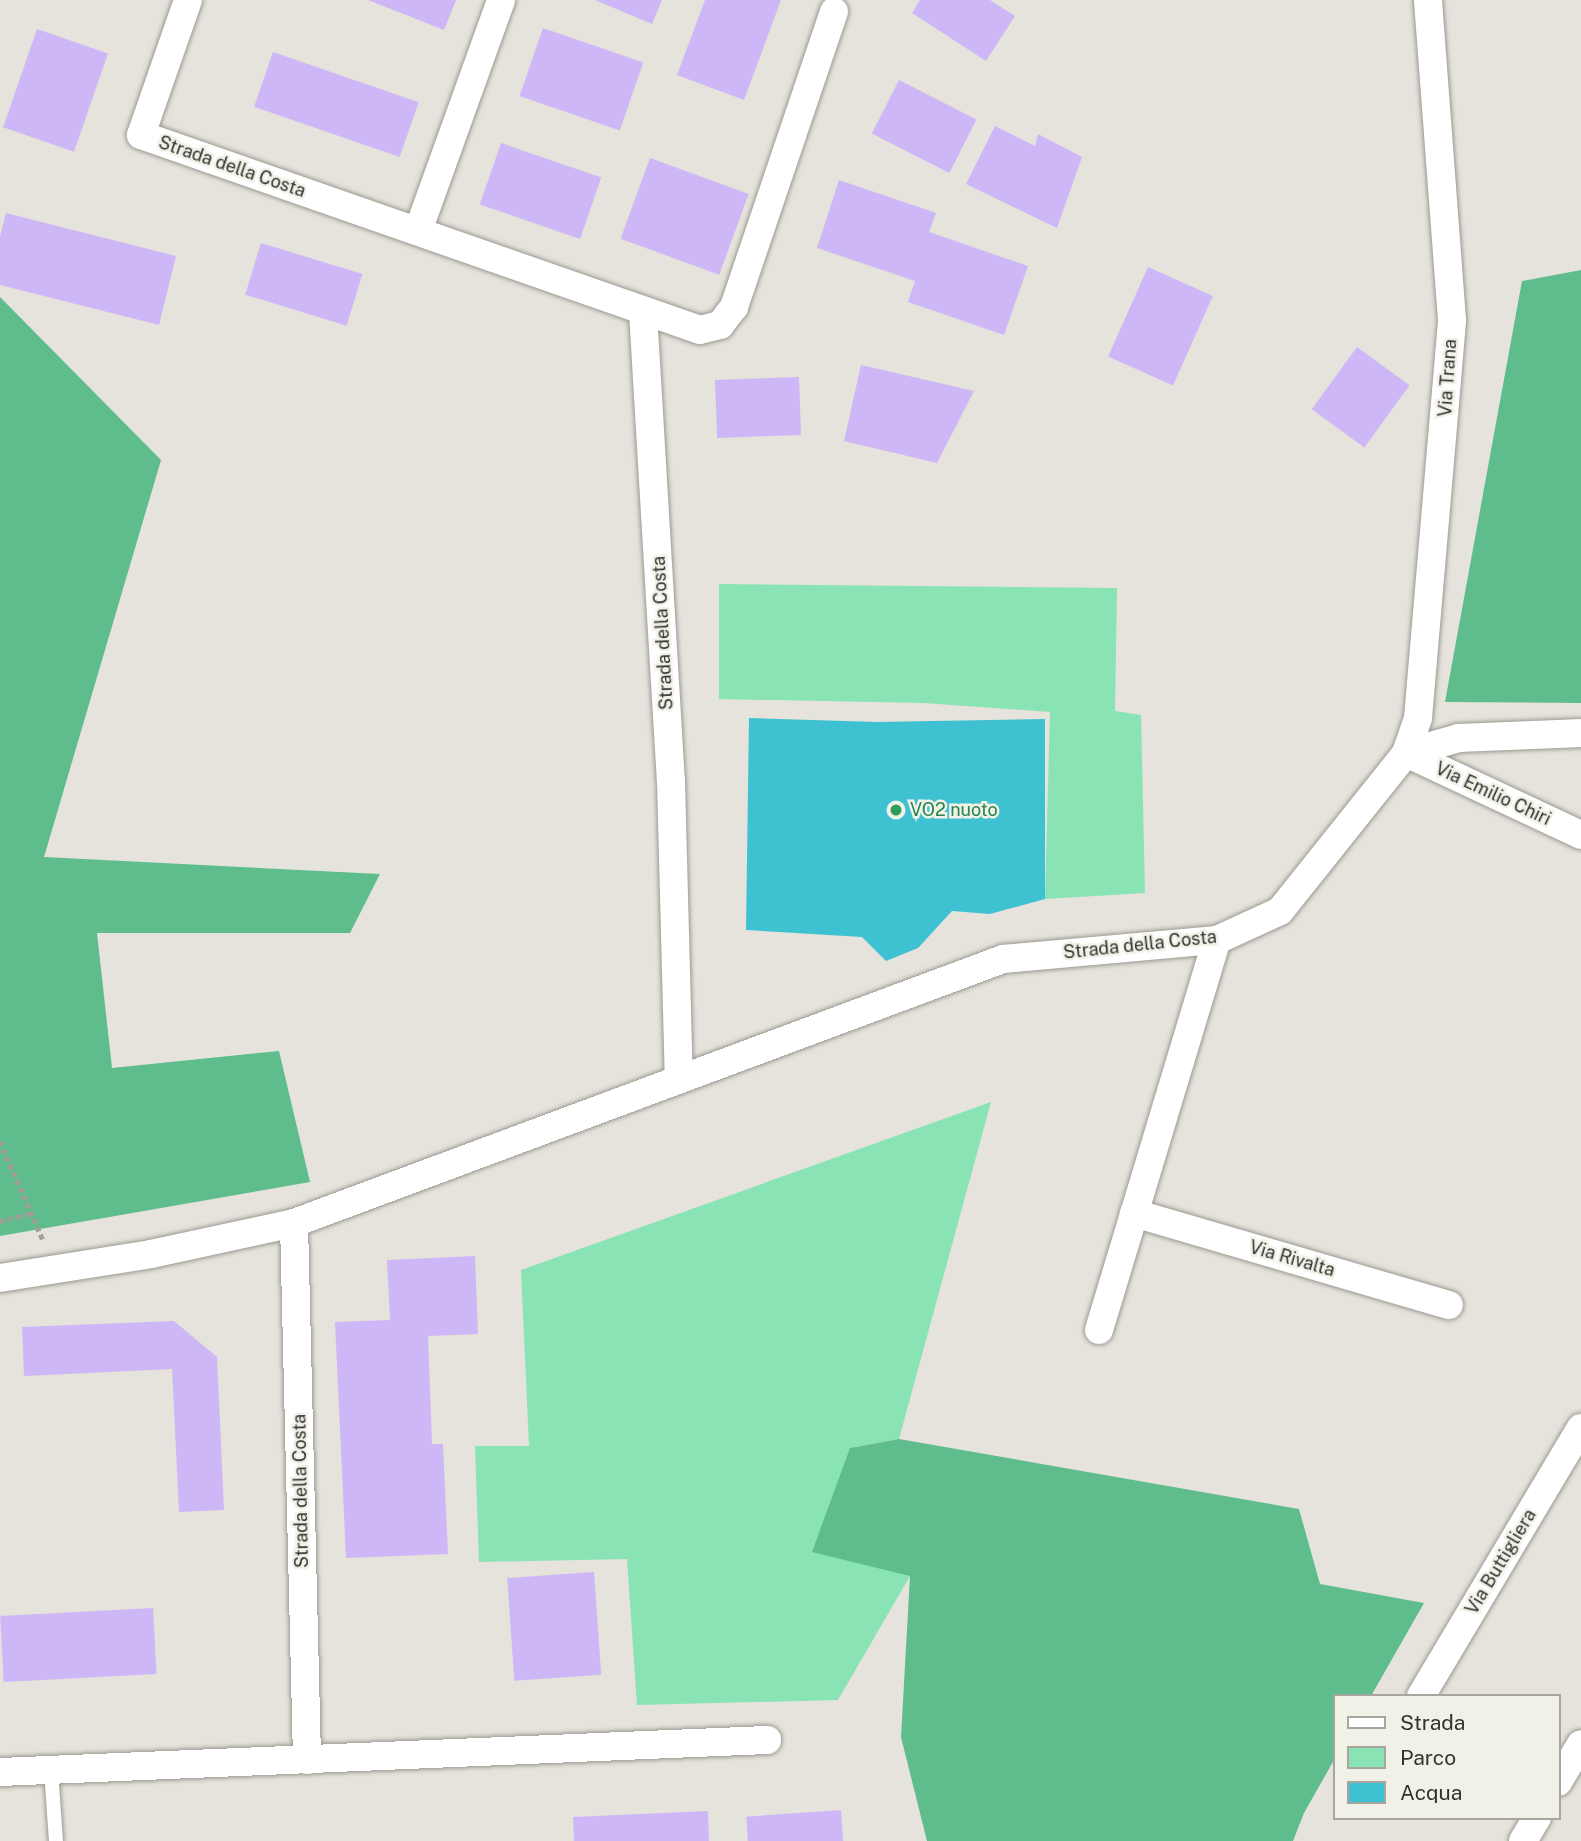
<!DOCTYPE html>
<html>
<head>
<meta charset="utf-8">
<style>
	body { margin:0 }
	#map { position:relative; width:1581px; height:1841px; overflow:hidden; background:#e5e3db; font-family:"Public Sans",sans-serif }
	div>[style] { position:absolute }
	[style*='--x'] { left:calc(var(--x)*1px); top:calc(var(--y)*1px); width:calc(var(--w)*1px); rotate:calc(var(--a)*1deg) }
	.green>* { inset:0; background:#8ae3b4 }
	.forest>* { inset:0; background:#5fbc8d }
	.water>* { inset:0; background:#3ec1d1 }
	.building>* { inset:0; background:#cdb7f6; transform-origin:0 0 }
	.path>* { height:4.5px; margin-top:-2.25px; transform-origin:0; background:repeating-linear-gradient(90deg,#a09e98 0 5px,transparent 0 8.5px) }
	.roads { filter:drop-shadow(0 0 2px #9b9991) drop-shadow(0 0 2px #9b9991) }
	.lane>* { height:14px; margin:-7px; padding:0 7px; transform-origin:7px; border-radius:7px; background:#fff }
	.street>* { height:28px; margin:-14px; padding:0 14px; transform-origin:14px; border-radius:14px; background:#fff }
	.dots>* { width:19px; height:19px; translate:-50% -50%; box-sizing:border-box; border:4px solid #f2f1e8; border-radius:50% }
	span { translate:-50% -50%; white-space:nowrap; text-align:center; line-height:1.15; -webkit-text-stroke:5px #f2f1e8; paint-order:stroke }
	.street-label { font-size:18px; color:#33322f }
	.leisure-label { font-size:18px; color:#27864d }
	.left { translate:0 -50%; text-align:left }
	.legend { position:absolute; left:1333px; top:1694px; width:228px; height:126px; box-sizing:border-box; background:#f2f1e8; border:2px solid #a6a59e; margin:0; padding:9px 12px; list-style:none; font-size:21px; color:#33322f }
	.legend li { display:flex; align-items:center; gap:14px; height:35px }
	.legend b { width:35px; border:2px solid #a6a59e }
</style>
</head>
<body>
<div id="map">
	<div class="green">
		<i style="clip-path:polygon(719px 584px,1117px 588px,1115px 711px,1141px 715px,1145px 893px,1045px 899px,1050px 712px,924px 703px,719px 699px)"></i>
		<i style="clip-path:polygon(991px 1102px,899px 1439px,850px 1448px,910px 1576px,838px 1700px,637px 1705px,627px 1559px,479px 1562px,475px 1446px,529px 1446px,521px 1270px)"></i>
	</div>
	<div class="forest">
		<i style="clip-path:polygon(1581px 270px,1581px 703px,1445px 702px,1522px 281px)"></i>
		<i style="clip-path:polygon(0 297px,161px 460px,44px 857px,380px 874px,350px 933px,97px 933px,112px 1068px,279px 1051px,310px 1182px,0 1236px)"></i>
		<i style="clip-path:polygon(899px 1439px,1299px 1509px,1320px 1584px,1424px 1603px,1371px 1696px,1334px 1696px,1334px 1760px,1304px 1813px,1293px 1841px,927px 1841px,901px 1737px,910px 1576px,812px 1552px,850px 1448px)"></i>
	</div>
	<div class="water">
		<i style="clip-path:polygon(749px 718px,878px 722px,1045px 719px,1045px 899px,990px 914px,952px 911px,918px 948px,886px 961px,862px 937px,746px 930px)"></i>
	</div>
	<div class="building">
		<i style="clip-path:polygon(368px 0,456px 0,444px 30px)"></i>
		<i style="clip-path:polygon(595px 0,662px 0,652px 24px)"></i>
		<i style="clip-path:polygon(705px 0,781px 0,744px 100px,677px 75px)"></i>
		<i style="clip-path:polygon(920px 0,990px 0,1015px 16px,986px 61px,912px 13px)"></i>
		<i style="left:543px;top:28px;width:106px;height:72px;rotate:19deg"></i>
		<i style="left:37px;top:29px;width:75px;height:104px;rotate:19deg"></i>
		<i style="left:273px;top:52px;width:154px;height:58px;rotate:19deg"></i>
		<i style="left:899px;top:80px;width:87px;height:60px;rotate:27deg"></i>
		<i style="clip-path:polygon(995px 126px,1035px 146px,1038px 134px,1082px 157px,1057px 228px,966px 184px)"></i>
		<i style="left:501px;top:143px;width:106px;height:65px;rotate:19deg"></i>
		<i style="left:650px;top:158px;width:105px;height:86px;rotate:20deg"></i>
		<i style="clip-path:polygon(839px 180px,936px 213px,929px 232px,1028px 266px,1004px 335px,908px 302px,915px 281px,817px 248px)"></i>
		<i style="clip-path:polygon(6px 213px,176px 256px,159px 325px,0 285px,0 237px)"></i>
		<i style="left:261px;top:243px;width:106px;height:54px;rotate:17deg"></i>
		<i style="left:1148px;top:267px;width:71px;height:98px;rotate:24deg"></i>
		<i style="left:1357px;top:347px;width:65px;height:77px;rotate:36deg"></i>
		<i style="clip-path:polygon(861px 365px,974px 391px,937px 463px,844px 441px)"></i>
		<i style="left:799px;top:377px;width:58px;height:84px;rotate:88deg"></i>
		<i style="clip-path:polygon(475px 1256px,478px 1334px,428px 1336px,432px 1444px,443px 1444px,448px 1554px,346px 1558px,335px 1322px,390px 1320px,387px 1260px)"></i>
		<i style="clip-path:polygon(174px 1321px,217px 1357px,224px 1510px,179px 1512px,172px 1369px,24px 1376px,22px 1327px)"></i>
		<i style="left:594px;top:1572px;width:103px;height:87px;rotate:86deg"></i>
		<i style="left:153px;top:1608px;width:66px;height:153px;rotate:87deg"></i>
		<i style="left:841px;top:1810px;width:31px;height:95px;rotate:86deg"></i>
		<i style="clip-path:polygon(708px 1811px,709px 1841px,574px 1841px,573px 1817px)"></i>
	</div>
	<div class="path">
		<i style="--x:0;--y:1141;--w:108;--a:66.5"></i>
		<i style="--x:0;--y:1221;--w:32;--a:-14"></i>
	</div>
	<div class="roads">
		<div class="lane">
			<i style="--x:51;--y:1770;--w:71;--a:86"></i>
		</div>
		<div class="street">
			<i style="--x:188;--y:0;--w:143;--a:109.2"></i>
			<i style="--x:141;--y:135;--w:592;--a:19.23"></i>
			<i style="--x:700;--y:330;--w:21;--a:-14"></i>
			<i style="--x:720;--y:325;--w:23;--a:-52"></i>
			<i style="--x:734;--y:307;--w:312;--a:-71.3"></i>
			<i style="--x:418;--y:231;--w:245;--a:-70.2"></i>
			<i style="--x:643;--y:312;--w:470;--a:86.6"></i>
			<i style="--x:671;--y:781;--w:298;--a:88.5"></i>
			<i style="--x:1406;--y:753;--w:37;--a:-71"></i>
			<i style="--x:1418;--y:718;--w:399;--a:-85.1"></i>
			<i style="--x:1452;--y:320;--w:321;--a:-94.3"></i>
			<i style="--x:1406;--y:753;--w:193;--a:25.1"></i>
			<i style="--x:1134;--y:1213;--w:328;--a:16.3"></i>
			<i style="--x:294;--y:1223;--w:537;--a:88.61"></i>
			<i style="--x:0;--y:1278;--w:153;--a:-9"></i>
			<i style="--x:151;--y:1254;--w:146;--a:-12.2"></i>
			<i style="--x:294;--y:1223;--w:757;--a:-20.42"></i>
			<i style="--x:1003;--y:959;--w:215;--a:-5.1"></i>
			<i style="--x:1217;--y:940;--w:69;--a:-24.7"></i>
			<i style="--x:1280;--y:911;--w:202;--a:-51.4"></i>
			<i style="--x:1406;--y:753;--w:55;--a:-15.8"></i>
			<i style="--x:1459;--y:738;--w:122;--a:-2.3"></i>
			<i style="--x:1099;--y:1330;--w:407;--a:-73.2"></i>
			<i style="--x:1421;--y:1696;--w:312;--a:-59.2"></i>
			<i style="--x:0;--y:1772;--w:768;--a:-2.39"></i>
			<i style="--x:1558;--y:1782;--w:44;--a:-58.8"></i>
			<i style="--x:1523;--y:1841;--w:27;--a:-59"></i>
		</div>
	</div>
	<div class="dots">
		<i style="left:896px;top:810px;background:#2e9e5b"></i>
	</div>
	<div class="street-label">
		<span style="left:232px;top:167px;rotate:19deg">Strada della Costa</span>
		<span style="left:1448px;top:378px;rotate:-86deg">Via Trana</span>
		<span style="left:663px;top:633px;rotate:-93deg">Strada della Costa</span>
		<span style="left:1493px;top:794px;rotate:25deg">Via Emilio Chiri</span>
		<span style="left:1140px;top:945px;rotate:-6deg">Strada della Costa</span>
		<span style="left:1292px;top:1259px;rotate:16deg">Via Rivalta</span>
		<span style="left:301px;top:1491px;rotate:-91deg">Strada della Costa</span>
		<span style="left:1501px;top:1562px;rotate:-59deg">Via Buttigliera</span>
	</div>
	<div class="leisure-label">
		<span class="left" style="left:910px;top:810px">VO2 nuoto</span>
	</div>
	<ul class="legend">
	<li><b style="height:9px;background:#fff"></b>Strada</li>
	<li><b style="height:19px;background:#8ae3b4"></b>Parco</li>
	<li><b style="height:19px;background:#3ec1d1"></b>Acqua</li>
	</ul>
</div>
</body>
</html>
